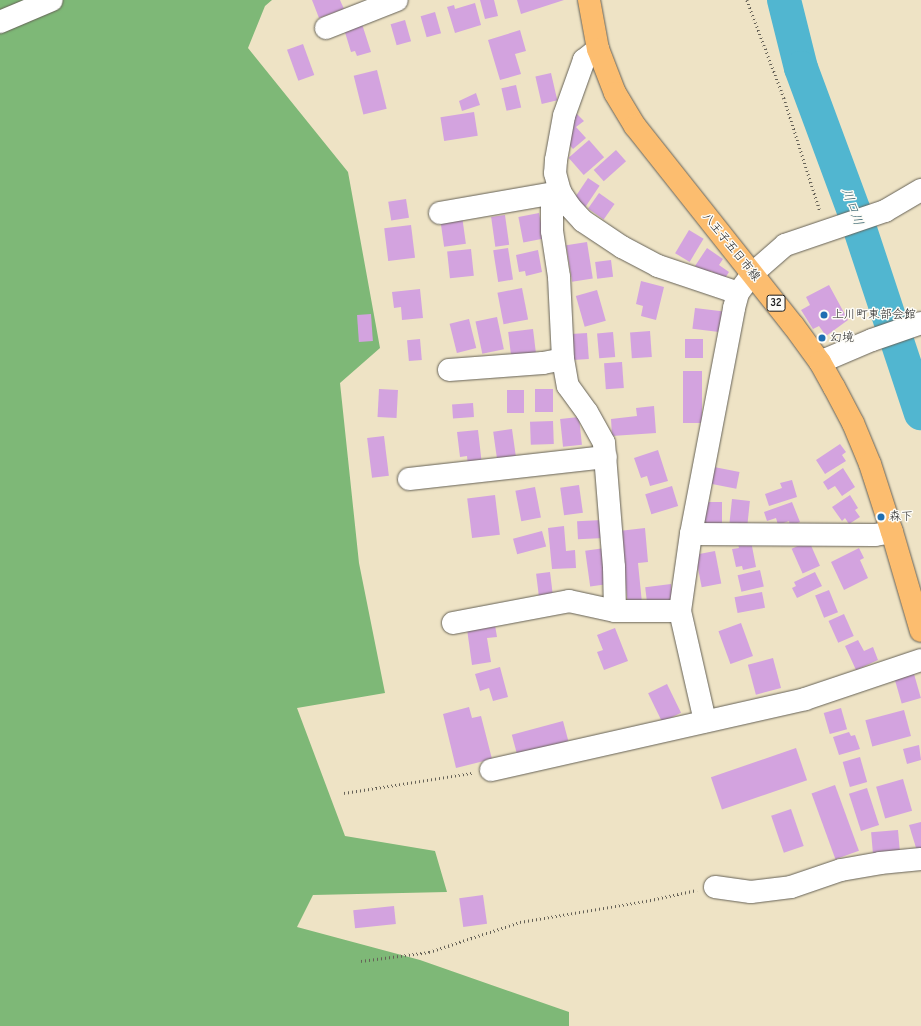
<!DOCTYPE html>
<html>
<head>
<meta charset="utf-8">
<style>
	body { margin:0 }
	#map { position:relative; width:921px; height:1026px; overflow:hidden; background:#eee3c5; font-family:"Comic Neue","Klee One",sans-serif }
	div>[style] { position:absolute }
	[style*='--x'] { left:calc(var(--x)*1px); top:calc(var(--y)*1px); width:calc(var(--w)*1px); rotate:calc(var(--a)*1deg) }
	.forest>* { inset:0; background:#7eb877 }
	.river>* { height:34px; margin:-17px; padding:0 17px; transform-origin:17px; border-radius:17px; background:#51b6d0 }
	.building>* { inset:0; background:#d3a3df; transform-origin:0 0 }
	.path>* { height:2.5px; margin-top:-1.25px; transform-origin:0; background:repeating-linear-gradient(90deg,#666257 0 1px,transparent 0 4px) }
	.roads { filter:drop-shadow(0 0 1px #666257) drop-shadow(0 0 1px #666257) }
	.minor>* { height:22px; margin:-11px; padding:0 11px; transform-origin:11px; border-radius:11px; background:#fff }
	.major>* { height:22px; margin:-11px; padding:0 11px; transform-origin:11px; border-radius:11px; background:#fcbd6f }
	.dots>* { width:11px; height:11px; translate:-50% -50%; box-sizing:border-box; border:2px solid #fdfcf7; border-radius:50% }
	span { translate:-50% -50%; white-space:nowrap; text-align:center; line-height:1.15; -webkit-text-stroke:3px #fdfcf7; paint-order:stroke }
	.shield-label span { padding:1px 3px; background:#fdfcf7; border:1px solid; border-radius:3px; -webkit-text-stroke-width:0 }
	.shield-label { font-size:11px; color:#1c1c1c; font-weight:700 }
	.street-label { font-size:12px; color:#1c1c1c }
	.poi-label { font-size:12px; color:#1c1c1c }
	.left { translate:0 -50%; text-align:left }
	.water-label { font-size:13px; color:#34616d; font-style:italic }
</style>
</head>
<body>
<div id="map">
	<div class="forest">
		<i style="clip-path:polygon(0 0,272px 0,265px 6px,248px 48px,348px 172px,380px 348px,340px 383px,359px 563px,385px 693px,297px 708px,345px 836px,435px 851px,447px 892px,313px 895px,297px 927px,420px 960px,569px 1012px,569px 1026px,0 1026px)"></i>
	</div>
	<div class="river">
		<i style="--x:784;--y:0;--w:70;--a:76"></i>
		<i style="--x:801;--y:68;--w:153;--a:69.7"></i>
		<i style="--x:854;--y:211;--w:213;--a:71.7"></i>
	</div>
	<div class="building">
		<i style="clip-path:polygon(312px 0,340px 0,344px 9px,319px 18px)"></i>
		<i style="clip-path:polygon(480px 0,494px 0,498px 16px,485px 19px)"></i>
		<i style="clip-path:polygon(517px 0,564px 0,521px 14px)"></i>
		<i style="clip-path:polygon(475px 3px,481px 25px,455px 33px,447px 7px,454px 5px,455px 9px)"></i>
		<i style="left:435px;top:12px;width:22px;height:15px;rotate:74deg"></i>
		<i style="left:405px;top:20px;width:22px;height:15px;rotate:74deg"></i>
		<i style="clip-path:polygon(362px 24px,371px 52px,357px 56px,355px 51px,351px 52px,344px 29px)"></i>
		<i style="clip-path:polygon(520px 30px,526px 51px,515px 54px,521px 74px,500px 80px,488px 40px)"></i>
		<i style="left:303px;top:44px;width:33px;height:17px;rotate:70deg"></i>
		<i style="left:377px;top:70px;width:40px;height:24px;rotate:76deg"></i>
		<i style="left:551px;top:73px;width:28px;height:16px;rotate:77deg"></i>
		<i style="left:516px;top:85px;width:23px;height:15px;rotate:77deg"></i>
		<i style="clip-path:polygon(476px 93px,480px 105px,462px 111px,459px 101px)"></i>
		<i style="clip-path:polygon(574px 111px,584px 121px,576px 127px,586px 138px,573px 149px,566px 141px)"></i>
		<i style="left:474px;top:112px;width:24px;height:34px;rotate:81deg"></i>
		<i style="left:589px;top:140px;width:23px;height:27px;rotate:49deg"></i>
		<i style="left:616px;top:150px;width:15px;height:30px;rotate:48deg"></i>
		<i style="left:588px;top:178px;width:14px;height:27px;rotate:34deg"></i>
		<i style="left:599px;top:193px;width:19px;height:19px;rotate:35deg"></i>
		<i style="left:406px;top:199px;width:19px;height:18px;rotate:81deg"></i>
		<i style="left:539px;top:213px;width:26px;height:21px;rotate:79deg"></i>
		<i style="left:505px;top:215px;width:30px;height:14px;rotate:82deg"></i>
		<i style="left:462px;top:216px;width:28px;height:22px;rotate:82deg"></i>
		<i style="left:411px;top:225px;width:33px;height:27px;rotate:83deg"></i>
		<i style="left:689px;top:230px;width:17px;height:27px;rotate:31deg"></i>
		<i style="left:587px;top:242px;width:37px;height:21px;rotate:81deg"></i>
		<i style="left:508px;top:248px;width:32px;height:15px;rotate:81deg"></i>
		<i style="clip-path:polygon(707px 248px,723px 259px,719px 265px,729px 272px,724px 280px,711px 271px,708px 275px,695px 266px)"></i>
		<i style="left:471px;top:249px;width:27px;height:24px;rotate:84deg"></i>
		<i style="clip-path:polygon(538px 250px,542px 272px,526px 276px,525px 271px,519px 272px,516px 255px)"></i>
		<i style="left:611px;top:260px;width:17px;height:16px;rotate:83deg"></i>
		<i style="clip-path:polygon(641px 281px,664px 287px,656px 320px,641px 316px,643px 306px,636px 304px)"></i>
		<i style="clip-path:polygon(829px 285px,848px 320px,826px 336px,819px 326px,813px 329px,801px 310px,810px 305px,806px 297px)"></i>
		<i style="left:522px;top:288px;width:32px;height:25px;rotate:79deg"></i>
		<i style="clip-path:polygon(420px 289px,423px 318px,402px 320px,401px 307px,394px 308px,392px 292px)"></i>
		<i style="left:597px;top:290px;width:32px;height:22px;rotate:74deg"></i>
		<i style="left:695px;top:308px;width:31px;height:21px;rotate:7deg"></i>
		<i style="left:371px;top:314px;width:27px;height:14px;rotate:86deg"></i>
		<i style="left:497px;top:317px;width:33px;height:22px;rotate:78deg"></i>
		<i style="left:469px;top:319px;width:30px;height:20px;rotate:76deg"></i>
		<i style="left:533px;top:329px;width:26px;height:25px;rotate:83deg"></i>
		<i style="left:650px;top:331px;width:26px;height:20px;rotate:86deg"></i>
		<i style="left:613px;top:332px;width:25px;height:16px;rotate:85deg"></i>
		<i style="left:587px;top:333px;width:26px;height:16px;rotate:86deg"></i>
		<i style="left:420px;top:339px;width:21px;height:13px;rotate:85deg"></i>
		<i style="left:685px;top:339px;width:18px;height:19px"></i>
		<i style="left:622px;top:362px;width:26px;height:18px;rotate:86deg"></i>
		<i style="left:683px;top:371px;width:19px;height:52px"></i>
		<i style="left:379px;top:389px;width:19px;height:28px;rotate:3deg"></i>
		<i style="left:535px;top:389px;width:18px;height:23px"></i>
		<i style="left:507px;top:390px;width:17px;height:23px"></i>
		<i style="left:473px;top:403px;width:14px;height:21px;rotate:86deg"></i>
		<i style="clip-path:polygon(654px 406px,656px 433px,612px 436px,611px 419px,637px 416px,636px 408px)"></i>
		<i style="left:579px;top:417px;width:28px;height:19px;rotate:84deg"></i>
		<i style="left:553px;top:421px;width:23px;height:23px;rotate:88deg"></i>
		<i style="left:512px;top:429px;width:30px;height:19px;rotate:82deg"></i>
		<i style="clip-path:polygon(478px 430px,482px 465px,468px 466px,467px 456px,460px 457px,457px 432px)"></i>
		<i style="left:384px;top:436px;width:40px;height:17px;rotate:83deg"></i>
		<i style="clip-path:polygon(840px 444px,846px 452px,842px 455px,846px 461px,825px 474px,816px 460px)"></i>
		<i style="clip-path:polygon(658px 450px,668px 481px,650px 486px,647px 476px,641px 478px,634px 458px)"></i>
		<i style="left:714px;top:467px;width:26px;height:17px;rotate:11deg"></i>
		<i style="clip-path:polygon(843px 468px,855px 487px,842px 496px,835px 486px,828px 490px,823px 482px)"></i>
		<i style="clip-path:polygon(792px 480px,797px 497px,769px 506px,765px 494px,782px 488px,780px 483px)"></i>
		<i style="left:579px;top:485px;width:28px;height:19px;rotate:82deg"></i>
		<i style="left:672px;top:486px;width:21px;height:28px;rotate:73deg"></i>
		<i style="left:535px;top:487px;width:31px;height:20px;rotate:79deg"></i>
		<i style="left:495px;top:495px;width:40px;height:28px;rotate:83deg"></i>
		<i style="clip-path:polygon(850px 495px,858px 508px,855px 510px,860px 517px,849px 524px,845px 518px,842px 521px,832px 507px)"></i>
		<i style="left:732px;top:499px;width:18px;height:24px;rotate:6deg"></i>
		<i style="left:722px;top:502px;width:24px;height:18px;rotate:90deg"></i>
		<i style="clip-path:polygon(792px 502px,800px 522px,790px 526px,789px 521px,778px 525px,776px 518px,767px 521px,764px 512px)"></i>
		<i style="left:603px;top:520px;width:18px;height:26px;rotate:87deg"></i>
		<i style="clip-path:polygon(564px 526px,566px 551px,575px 550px,576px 568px,552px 569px,548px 528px)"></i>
		<i style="clip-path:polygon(645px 528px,648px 562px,638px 563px,642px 603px,628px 604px,619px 531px)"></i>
		<i style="left:542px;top:531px;width:16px;height:30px;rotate:75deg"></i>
		<i style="clip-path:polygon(751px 541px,756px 567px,743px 570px,742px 566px,736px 567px,732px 549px,739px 548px,738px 544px)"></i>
		<i style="left:809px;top:541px;width:27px;height:19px;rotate:66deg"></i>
		<i style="left:605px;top:548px;width:36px;height:20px;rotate:82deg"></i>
		<i style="clip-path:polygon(859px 548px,864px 558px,860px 560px,868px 578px,844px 590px,831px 562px)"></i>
		<i style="left:715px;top:551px;width:33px;height:20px;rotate:79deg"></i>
		<i style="left:760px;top:570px;width:17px;height:23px;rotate:77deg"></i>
		<i style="left:550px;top:572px;width:24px;height:14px;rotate:83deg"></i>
		<i style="clip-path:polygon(815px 572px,822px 586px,797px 598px,792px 588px,796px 586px,794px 582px)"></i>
		<i style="left:671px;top:584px;width:16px;height:26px;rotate:83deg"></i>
		<i style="left:829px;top:590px;width:24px;height:15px;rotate:68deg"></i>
		<i style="left:762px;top:592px;width:16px;height:28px;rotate:79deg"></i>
		<i style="left:844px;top:614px;width:24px;height:17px;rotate:66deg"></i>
		<i style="left:741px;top:623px;width:35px;height:24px;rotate:70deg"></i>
		<i style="clip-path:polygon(495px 625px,497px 637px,487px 638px,491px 662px,472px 665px,467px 629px)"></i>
		<i style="clip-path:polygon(615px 628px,628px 661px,604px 670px,597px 652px,603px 650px,597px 635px)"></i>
		<i style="clip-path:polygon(858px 640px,864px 651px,873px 647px,878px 660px,856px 670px,845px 646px)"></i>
		<i style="left:773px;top:658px;width:31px;height:26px;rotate:75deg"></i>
		<i style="clip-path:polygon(500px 667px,508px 697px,493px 701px,489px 688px,480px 691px,475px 674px)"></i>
		<i style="left:914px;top:674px;width:25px;height:20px;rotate:74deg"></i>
		<i style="left:667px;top:684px;width:32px;height:21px;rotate:64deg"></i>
		<i style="clip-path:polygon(469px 707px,472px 718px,481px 716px,492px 759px,456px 768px,443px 714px)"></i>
		<i style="left:841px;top:708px;width:22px;height:18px;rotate:74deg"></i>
		<i style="left:904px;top:710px;width:27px;height:40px;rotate:75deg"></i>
		<i style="left:563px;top:721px;width:23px;height:53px;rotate:75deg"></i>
		<i style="clip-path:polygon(849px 732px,851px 736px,855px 735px,860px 749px,839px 755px,833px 737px)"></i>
		<i style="clip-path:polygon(919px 745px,921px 760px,907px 764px,903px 749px)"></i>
		<i style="left:796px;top:748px;width:34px;height:90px;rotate:71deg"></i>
		<i style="left:860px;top:757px;width:26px;height:18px;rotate:74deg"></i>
		<i style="left:903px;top:779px;width:33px;height:28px;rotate:74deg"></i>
		<i style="left:835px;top:785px;width:70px;height:25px;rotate:70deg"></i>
		<i style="left:867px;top:788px;width:39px;height:19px;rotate:72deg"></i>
		<i style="left:791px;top:809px;width:39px;height:21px;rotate:71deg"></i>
		<i style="clip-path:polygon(921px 822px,921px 850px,917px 851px,909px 825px)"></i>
		<i style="left:898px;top:830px;width:22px;height:27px;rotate:85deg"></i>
		<i style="left:483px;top:895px;width:29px;height:24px;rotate:82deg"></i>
		<i style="left:394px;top:906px;width:18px;height:41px;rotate:84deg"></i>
	</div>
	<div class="path">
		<i style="--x:747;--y:0;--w:105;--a:69.3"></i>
		<i style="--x:784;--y:98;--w:119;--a:72.3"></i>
		<i style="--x:344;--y:793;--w:130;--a:-8.9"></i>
		<i style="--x:361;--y:961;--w:69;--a:-7.5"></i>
		<i style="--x:429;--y:952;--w:96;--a:-18.2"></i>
		<i style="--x:520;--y:922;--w:128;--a:-9.5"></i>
		<i style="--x:646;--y:901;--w:52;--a:-12.2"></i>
	</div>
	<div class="roads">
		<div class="minor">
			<i style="--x:0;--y:22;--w:56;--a:-22.9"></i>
			<i style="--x:326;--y:28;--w:76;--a:-21.5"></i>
			<i style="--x:598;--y:49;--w:18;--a:142"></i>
			<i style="--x:584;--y:60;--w:59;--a:109.7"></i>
			<i style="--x:564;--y:116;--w:45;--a:100.3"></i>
			<i style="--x:556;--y:160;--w:13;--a:94"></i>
			<i style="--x:555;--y:173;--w:20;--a:75"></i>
			<i style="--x:560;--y:192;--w:18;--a:56"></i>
			<i style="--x:570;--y:207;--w:19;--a:47"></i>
			<i style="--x:583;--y:221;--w:47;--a:33.7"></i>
			<i style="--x:622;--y:247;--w:41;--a:27.8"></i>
			<i style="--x:658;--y:266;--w:84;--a:18.6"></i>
			<i style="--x:738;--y:293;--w:25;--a:-53"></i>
			<i style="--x:753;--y:273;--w:43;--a:-41.2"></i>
			<i style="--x:785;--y:245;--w:106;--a:-18.8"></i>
			<i style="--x:885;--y:211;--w:42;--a:-30.3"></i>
			<i style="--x:560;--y:192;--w:16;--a:120"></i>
			<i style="--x:552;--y:206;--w:25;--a:90"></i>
			<i style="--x:552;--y:231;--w:47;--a:81.3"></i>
			<i style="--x:559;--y:277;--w:82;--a:87.2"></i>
			<i style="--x:563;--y:359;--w:27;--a:80"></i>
			<i style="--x:568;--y:386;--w:32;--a:54"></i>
			<i style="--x:587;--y:412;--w:35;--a:61"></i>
			<i style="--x:604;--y:443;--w:124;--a:85.4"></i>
			<i style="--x:614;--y:567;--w:44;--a:88.7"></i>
			<i style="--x:615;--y:611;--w:65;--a:0"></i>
			<i style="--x:680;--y:611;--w:78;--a:-81.9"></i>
			<i style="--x:691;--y:534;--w:184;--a:0.3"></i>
			<i style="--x:875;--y:535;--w:17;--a:-10"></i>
			<i style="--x:440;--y:213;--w:122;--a:-9.9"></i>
			<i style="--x:820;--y:362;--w:56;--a:-22.9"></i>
			<i style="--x:872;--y:340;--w:52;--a:-19.1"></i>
			<i style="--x:449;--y:370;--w:94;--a:-4.3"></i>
			<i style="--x:543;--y:363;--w:20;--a:-11"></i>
			<i style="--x:409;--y:479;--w:198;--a:-6.4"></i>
			<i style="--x:691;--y:534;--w:230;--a:-79.2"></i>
			<i style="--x:734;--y:308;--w:16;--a:-75"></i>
			<i style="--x:680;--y:611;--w:113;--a:77.2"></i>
			<i style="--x:453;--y:623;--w:118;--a:-10.7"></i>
			<i style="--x:569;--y:601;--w:47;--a:12.3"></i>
			<i style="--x:491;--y:770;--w:322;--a:-12.7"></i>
			<i style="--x:805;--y:699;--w:122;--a:-18.6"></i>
			<i style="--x:715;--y:887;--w:36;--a:8"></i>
			<i style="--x:751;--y:892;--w:40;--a:-7.1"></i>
			<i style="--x:791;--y:887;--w:53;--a:-18.8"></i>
			<i style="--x:841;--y:870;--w:40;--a:-10"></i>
			<i style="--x:880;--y:863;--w:41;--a:-5.6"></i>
		</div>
		<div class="major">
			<i style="--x:589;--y:0;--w:50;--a:79.6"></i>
			<i style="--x:598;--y:49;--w:47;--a:68.9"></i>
			<i style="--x:615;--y:93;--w:39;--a:59"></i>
			<i style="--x:635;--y:126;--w:254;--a:51.6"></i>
			<i style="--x:793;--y:325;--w:46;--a:53.9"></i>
			<i style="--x:820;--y:362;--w:29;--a:61"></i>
			<i style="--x:834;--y:387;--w:41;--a:62.2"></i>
			<i style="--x:853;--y:423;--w:44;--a:67.5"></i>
			<i style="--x:870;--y:464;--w:71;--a:72.1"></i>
			<i style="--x:892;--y:532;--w:103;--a:73.7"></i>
		</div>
	</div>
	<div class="dots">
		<i style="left:824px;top:315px;background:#1f6fb2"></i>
		<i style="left:822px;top:338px;background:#1f6fb2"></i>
		<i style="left:881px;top:517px;background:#1f6fb2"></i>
	</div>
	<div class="shield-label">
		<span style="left:776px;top:303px">32</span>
	</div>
	<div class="street-label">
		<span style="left:731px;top:247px;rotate:51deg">八王子五日市線</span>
	</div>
	<div class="poi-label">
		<span class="left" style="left:832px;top:315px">上川町東部会館</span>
		<span class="left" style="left:830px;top:338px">幻境</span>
		<span class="left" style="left:889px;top:517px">森下</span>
	</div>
	<div class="water-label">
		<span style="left:852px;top:207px;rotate:70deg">川口川</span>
	</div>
</div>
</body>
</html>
